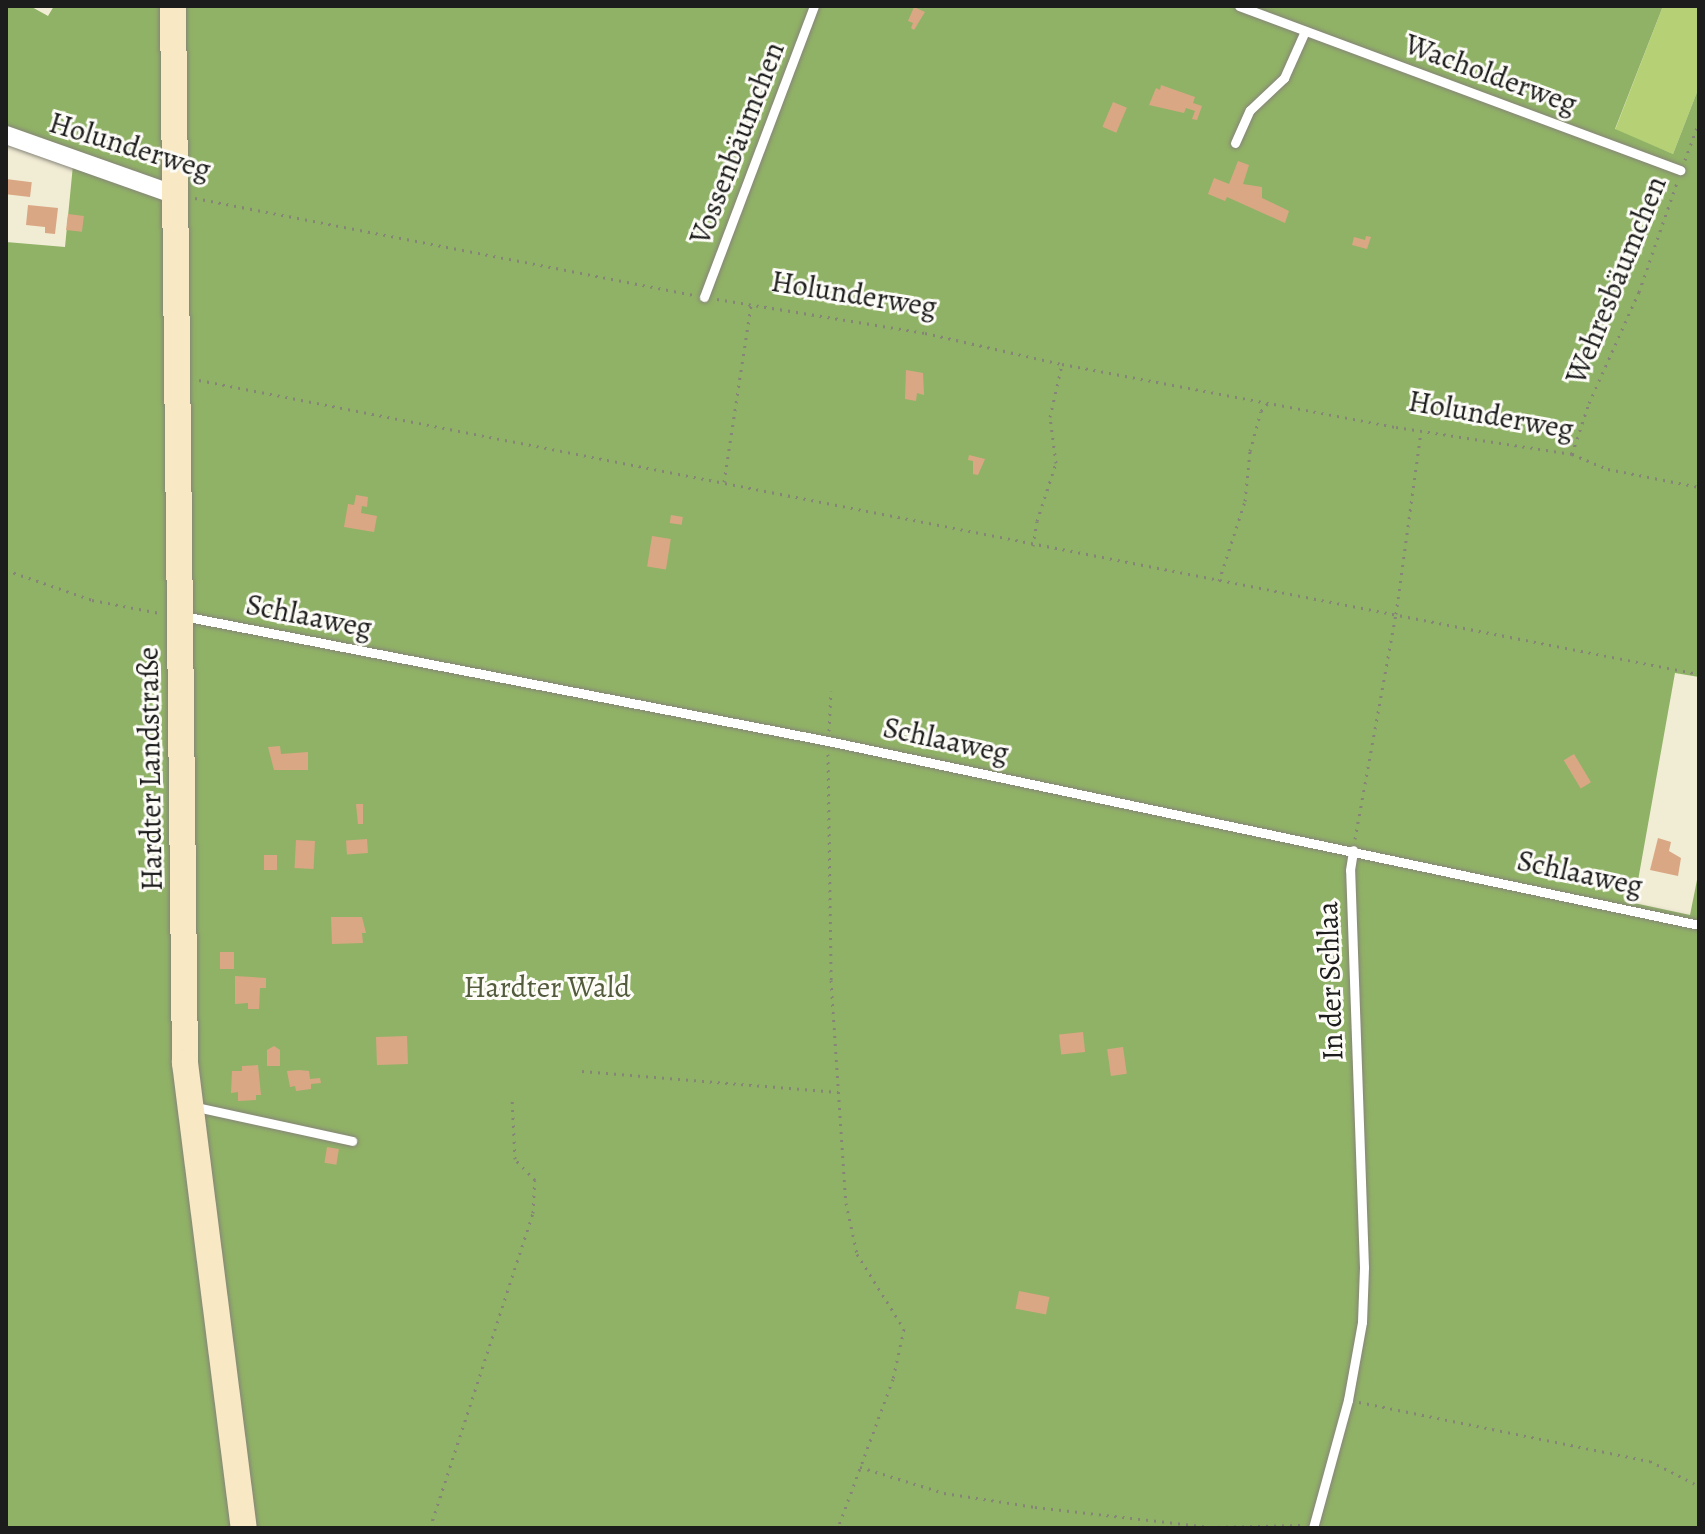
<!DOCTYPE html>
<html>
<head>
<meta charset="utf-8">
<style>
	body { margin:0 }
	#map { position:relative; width:1705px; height:1534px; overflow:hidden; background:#f1ecd4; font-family:Alegreya,serif }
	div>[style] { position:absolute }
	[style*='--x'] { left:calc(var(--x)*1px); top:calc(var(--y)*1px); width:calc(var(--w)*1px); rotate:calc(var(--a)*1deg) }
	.green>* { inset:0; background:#b5d075 }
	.forest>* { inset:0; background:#90b266 }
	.building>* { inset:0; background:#daa784; transform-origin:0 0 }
	.path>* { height:3px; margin-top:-1.5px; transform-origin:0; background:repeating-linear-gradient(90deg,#868478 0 2px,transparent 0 8px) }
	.roads { filter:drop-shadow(0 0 2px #868478) drop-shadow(0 0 2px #868478) }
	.service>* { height:9px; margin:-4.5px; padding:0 4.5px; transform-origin:4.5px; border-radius:4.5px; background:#fff }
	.minor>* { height:18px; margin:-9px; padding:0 9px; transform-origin:9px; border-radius:9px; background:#fff }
	.secondary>* { height:26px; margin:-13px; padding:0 13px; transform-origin:13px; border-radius:13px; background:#f8e8c3 }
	span { translate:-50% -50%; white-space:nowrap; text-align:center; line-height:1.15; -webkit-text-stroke:6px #fdfcf7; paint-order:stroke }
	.street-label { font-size:30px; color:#1c1c1c }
	.park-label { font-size:30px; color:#525b3b }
	.frame { position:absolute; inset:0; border:8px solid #1c1c1c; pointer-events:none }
</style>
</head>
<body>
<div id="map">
	<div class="green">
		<i style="clip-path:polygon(1663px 6px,1699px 6px,1699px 87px,1673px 154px,1615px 130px)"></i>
	</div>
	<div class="forest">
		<i style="clip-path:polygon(6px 6px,30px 6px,48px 16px,54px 6px,1663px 6px,1615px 129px,1673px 154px,1699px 87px,1699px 677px,1675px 673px,1634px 903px,1690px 915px,1699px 870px,1699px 1528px,6px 1528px,6px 242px,65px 247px,73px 165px,8px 143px,6px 162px)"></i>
	</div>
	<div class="building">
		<i style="clip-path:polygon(914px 7px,925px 12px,914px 30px,911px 28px,913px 23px,908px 21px)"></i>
		<i style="clip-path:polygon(1161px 85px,1195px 97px,1193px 103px,1202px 106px,1197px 120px,1192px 119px,1195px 111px,1186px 108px,1184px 113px,1149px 105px,1156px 88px,1160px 90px)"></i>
		<i style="left:1113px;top:102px;width:15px;height:27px;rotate:23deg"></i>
		<i style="clip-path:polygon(1238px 161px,1249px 165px,1243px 184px,1262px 187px,1262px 198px,1289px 211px,1285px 223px,1227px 197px,1225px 201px,1208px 194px,1214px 178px,1229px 184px)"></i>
		<i style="left:6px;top:179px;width:26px;height:15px;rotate:7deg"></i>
		<i style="clip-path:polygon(28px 205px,58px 208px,55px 234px,45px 233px,45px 227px,26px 225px)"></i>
		<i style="left:68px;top:214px;width:16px;height:16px;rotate:7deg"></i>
		<i style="clip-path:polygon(1366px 236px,1371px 237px,1367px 249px,1352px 245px,1354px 237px,1365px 240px)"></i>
		<i style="clip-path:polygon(906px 370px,923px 373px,924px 395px,917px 393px,916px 401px,905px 399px)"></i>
		<i style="clip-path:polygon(969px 455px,985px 459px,978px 475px,973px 474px,973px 461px,968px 460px)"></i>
		<i style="clip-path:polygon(356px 495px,368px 497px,367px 507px,362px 506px,361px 513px,377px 516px,374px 532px,344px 527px,348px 504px,354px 505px)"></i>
		<i style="left:671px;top:515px;width:12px;height:8px;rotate:9deg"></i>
		<i style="left:652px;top:536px;width:19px;height:31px;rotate:9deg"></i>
		<i style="clip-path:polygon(280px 746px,281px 754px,308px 752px,308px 770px,274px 770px,268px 747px)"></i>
		<i style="left:1574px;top:754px;width:33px;height:12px;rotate:59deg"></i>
		<i style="clip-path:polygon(356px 804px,363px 804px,363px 824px,358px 824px)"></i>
		<i style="clip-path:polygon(1658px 838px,1671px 842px,1669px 851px,1681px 858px,1678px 876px,1650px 870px)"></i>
		<i style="left:367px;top:839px;width:14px;height:21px;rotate:86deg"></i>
		<i style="left:296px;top:840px;width:19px;height:28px;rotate:3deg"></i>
		<i style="left:264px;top:855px;width:13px;height:15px"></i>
		<i style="clip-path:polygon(331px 917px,362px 917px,366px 933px,362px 933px,363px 943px,332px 944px)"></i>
		<i style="left:234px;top:952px;width:17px;height:14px;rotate:90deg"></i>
		<i style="clip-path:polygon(235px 976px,266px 978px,266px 988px,260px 988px,259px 1009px,248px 1009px,248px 1003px,235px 1004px)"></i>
		<i style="left:1083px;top:1032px;width:20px;height:24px;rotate:84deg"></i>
		<i style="left:407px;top:1036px;width:28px;height:31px;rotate:88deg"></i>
		<i style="clip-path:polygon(274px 1046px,280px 1050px,280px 1066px,267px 1066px,267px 1050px)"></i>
		<i style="left:1123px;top:1047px;width:27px;height:16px;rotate:82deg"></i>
		<i style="clip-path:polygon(258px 1065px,261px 1095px,256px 1095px,256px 1100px,238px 1101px,238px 1092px,231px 1093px,232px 1071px,242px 1071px,242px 1066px)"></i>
		<i style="clip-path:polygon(299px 1070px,309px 1071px,310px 1079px,320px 1078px,321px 1083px,311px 1084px,311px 1089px,296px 1091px,295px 1086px,290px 1087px,287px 1071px)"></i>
		<i style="left:327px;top:1147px;width:12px;height:16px;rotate:9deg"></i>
		<i style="left:1019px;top:1291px;width:31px;height:18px;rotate:11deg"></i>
	</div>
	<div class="path">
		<i style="--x:1685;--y:160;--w:40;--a:-69.8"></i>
		<i style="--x:195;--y:198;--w:508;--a:11"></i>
		<i style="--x:717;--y:299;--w:211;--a:9.3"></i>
		<i style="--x:925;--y:333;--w:140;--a:12.8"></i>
		<i style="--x:1062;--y:364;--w:340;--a:10.7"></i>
		<i style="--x:1396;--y:427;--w:178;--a:8.7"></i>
		<i style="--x:1572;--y:454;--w:39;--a:23"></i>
		<i style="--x:1608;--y:469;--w:93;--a:11.2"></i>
		<i style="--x:199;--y:380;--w:1529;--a:11.09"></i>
		<i style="--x:1572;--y:454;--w:54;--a:-71.6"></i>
		<i style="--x:1589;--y:403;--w:122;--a:-65.8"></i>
		<i style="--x:1639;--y:292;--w:116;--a:-70.9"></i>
		<i style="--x:724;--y:482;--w:179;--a:-81.3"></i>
		<i style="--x:1033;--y:546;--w:25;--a:-81"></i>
		<i style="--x:1037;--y:521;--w:61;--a:-71.9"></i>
		<i style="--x:1056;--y:463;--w:46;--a:-97.4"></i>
		<i style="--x:1050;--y:417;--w:54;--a:-77.2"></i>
		<i style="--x:6;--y:570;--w:91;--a:19.2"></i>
		<i style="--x:92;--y:600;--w:69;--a:10.8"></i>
		<i style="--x:1219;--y:581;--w:84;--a:-72"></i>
		<i style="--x:1245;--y:501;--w:50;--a:-84.3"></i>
		<i style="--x:1250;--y:451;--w:41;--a:-74.6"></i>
		<i style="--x:1261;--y:411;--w:11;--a:-49"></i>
		<i style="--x:829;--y:731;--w:40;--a:-87.1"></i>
		<i style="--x:828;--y:754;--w:226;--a:89.2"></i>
		<i style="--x:831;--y:980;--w:224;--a:86.2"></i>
		<i style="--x:846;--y:1203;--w:52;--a:77.8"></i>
		<i style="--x:857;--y:1254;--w:89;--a:57.9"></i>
		<i style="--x:904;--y:1329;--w:51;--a:102.4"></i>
		<i style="--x:893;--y:1379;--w:159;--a:110.3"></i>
		<i style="--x:1355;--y:839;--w:229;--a:-79.7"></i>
		<i style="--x:1396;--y:614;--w:184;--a:-82.2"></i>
		<i style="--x:582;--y:1071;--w:257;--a:4.7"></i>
		<i style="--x:1359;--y:1402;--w:297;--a:11.5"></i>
		<i style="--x:1650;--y:1461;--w:55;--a:27"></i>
		<i style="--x:860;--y:1467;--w:88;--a:17.2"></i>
		<i style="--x:944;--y:1493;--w:92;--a:8.7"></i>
		<i style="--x:1035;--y:1507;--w:176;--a:6.5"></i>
		<i style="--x:1210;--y:1527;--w:93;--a:-1.2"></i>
		<i style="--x:430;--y:1528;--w:331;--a:-71.9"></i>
		<i style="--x:533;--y:1213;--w:33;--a:-87"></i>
		<i style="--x:535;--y:1180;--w:29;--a:-134"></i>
		<i style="--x:515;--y:1159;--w:61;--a:-92.8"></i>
	</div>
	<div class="roads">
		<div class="service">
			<i style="--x:1239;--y:6;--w:471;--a:20.4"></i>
			<i style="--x:1235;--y:143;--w:36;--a:-66"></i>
			<i style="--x:1250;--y:110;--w:47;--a:-43.3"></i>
			<i style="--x:1284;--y:78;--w:51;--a:-65.9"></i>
			<i style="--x:704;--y:297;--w:311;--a:-69.3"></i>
			<i style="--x:183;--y:616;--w:657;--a:10.97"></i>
			<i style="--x:828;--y:741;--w:890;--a:11.93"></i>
			<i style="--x:192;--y:1106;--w:164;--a:12.3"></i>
			<i style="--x:1313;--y:1528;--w:133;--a:-74.7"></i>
			<i style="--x:1348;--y:1400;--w:79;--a:-79.8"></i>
			<i style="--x:1362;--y:1322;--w:55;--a:-87.9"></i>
			<i style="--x:1364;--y:1267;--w:397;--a:-92"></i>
			<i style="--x:1350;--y:870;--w:20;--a:-81"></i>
		</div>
		<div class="minor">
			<i style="--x:6;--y:135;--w:179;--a:19.5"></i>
		</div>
		<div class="secondary">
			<i style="--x:173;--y:6;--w:1057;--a:89.35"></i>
			<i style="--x:185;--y:1063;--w:469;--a:82.8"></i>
		</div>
	</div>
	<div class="street-label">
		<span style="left:1491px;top:74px;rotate:20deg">Wacholderweg</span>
		<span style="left:737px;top:143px;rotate:-69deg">Vossenbäumchen</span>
		<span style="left:130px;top:146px;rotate:17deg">Holunderweg</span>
		<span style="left:1616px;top:280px;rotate:-68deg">Wehresbäumchen</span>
		<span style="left:854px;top:294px;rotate:9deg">Holunderweg</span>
		<span style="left:1491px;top:415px;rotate:10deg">Holunderweg</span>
		<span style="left:309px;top:616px;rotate:11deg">Schlaaweg</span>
		<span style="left:946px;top:740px;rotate:12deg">Schlaaweg</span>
		<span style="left:150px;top:769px;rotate:-91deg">Hardter Landstraße</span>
		<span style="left:1580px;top:873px;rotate:12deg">Schlaaweg</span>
		<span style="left:1330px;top:981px;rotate:-92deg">In der Schlaa</span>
	</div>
	<div class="park-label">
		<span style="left:547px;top:987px">Hardter Wald</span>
	</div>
	<div class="frame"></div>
</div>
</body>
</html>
